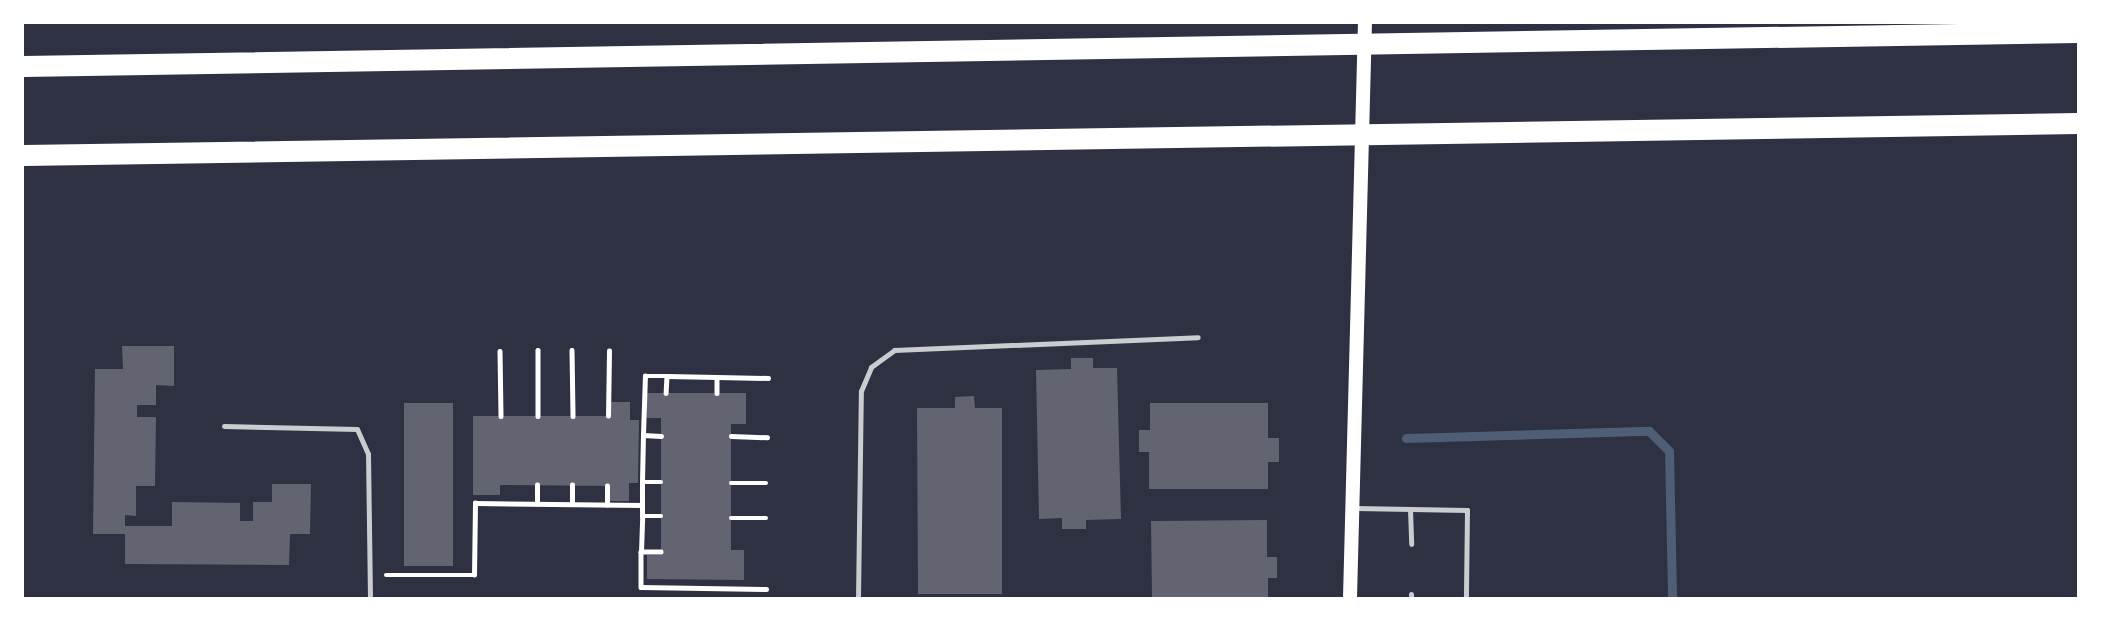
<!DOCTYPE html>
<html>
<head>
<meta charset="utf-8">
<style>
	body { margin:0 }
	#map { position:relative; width:2101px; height:621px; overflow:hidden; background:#2d3142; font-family:"Playfair Display",serif }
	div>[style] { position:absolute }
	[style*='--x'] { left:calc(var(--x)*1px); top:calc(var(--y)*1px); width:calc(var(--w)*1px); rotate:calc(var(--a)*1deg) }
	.stream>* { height:9px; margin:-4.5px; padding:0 4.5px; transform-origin:4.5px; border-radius:4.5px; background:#4f5d75 }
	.building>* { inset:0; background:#626471; transform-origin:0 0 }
	.path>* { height:4.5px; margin:-2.25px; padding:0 2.25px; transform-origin:2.25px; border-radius:2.25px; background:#fff }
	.service>* { height:5px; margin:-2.5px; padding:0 2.5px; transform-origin:2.5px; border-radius:2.5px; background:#caccd0 }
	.secondary>* { height:14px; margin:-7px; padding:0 7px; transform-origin:7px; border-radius:7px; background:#fff }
	.motorway>* { height:21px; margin:-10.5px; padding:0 10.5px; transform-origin:10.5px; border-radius:10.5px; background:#fff }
	span { translate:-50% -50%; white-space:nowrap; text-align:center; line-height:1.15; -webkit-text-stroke:7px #fff; paint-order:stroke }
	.frame { position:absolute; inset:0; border:24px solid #fff; pointer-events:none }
</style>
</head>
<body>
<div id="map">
	<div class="stream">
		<i style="--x:1406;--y:438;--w:243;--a:-1.7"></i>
		<i style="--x:1649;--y:431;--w:28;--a:45"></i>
		<i style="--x:1669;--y:451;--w:147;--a:88.8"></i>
	</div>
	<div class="building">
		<i style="clip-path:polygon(122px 346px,174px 346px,174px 386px,156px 385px,156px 405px,137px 405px,137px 417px,156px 417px,155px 486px,136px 486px,136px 516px,125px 515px,125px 526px,172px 526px,172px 502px,240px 503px,240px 521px,253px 521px,253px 502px,272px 502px,272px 484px,311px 484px,310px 534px,290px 534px,289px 565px,125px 564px,125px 534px,93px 534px,95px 369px,123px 369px)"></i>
		<i style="clip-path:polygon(1071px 358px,1093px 358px,1093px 368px,1117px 368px,1121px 519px,1086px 520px,1086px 529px,1062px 529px,1062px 518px,1039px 519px,1036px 370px,1071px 369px)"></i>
		<i style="clip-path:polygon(647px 393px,746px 393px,746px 424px,731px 424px,731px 550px,744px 550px,744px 580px,647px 579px,647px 555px,661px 555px,661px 418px,647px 418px)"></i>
		<i style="clip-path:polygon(974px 396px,975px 408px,1002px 408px,1002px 594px,918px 594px,917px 408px,955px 408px,955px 397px)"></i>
		<i style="clip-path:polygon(610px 402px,630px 402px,630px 420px,639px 420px,638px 483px,629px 483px,629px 501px,610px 501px,610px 486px,500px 485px,500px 495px,473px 495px,473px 416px,610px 416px)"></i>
		<i style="left:453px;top:403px;width:163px;height:49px;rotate:90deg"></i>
		<i style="clip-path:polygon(1150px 403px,1268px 403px,1268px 438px,1279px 438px,1279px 462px,1268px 462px,1268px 489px,1149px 489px,1149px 452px,1139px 452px,1139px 430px,1150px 430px)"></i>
		<i style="clip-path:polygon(1267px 520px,1267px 557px,1277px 557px,1277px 578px,1268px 578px,1268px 598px,1152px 598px,1151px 521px)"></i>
	</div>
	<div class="path">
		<i style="--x:538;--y:350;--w:66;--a:90"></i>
		<i style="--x:572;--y:350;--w:66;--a:89.1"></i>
		<i style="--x:500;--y:351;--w:65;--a:89.1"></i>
		<i style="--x:667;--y:376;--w:50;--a:1.1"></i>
		<i style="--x:717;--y:377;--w:16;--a:90"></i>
		<i style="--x:717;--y:377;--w:51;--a:1.1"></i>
		<i style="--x:608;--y:416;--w:65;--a:-89.1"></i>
		<i style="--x:643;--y:435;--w:59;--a:-88.1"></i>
		<i style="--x:645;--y:376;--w:22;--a:0"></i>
		<i style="--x:667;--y:376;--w:17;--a:93"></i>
		<i style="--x:731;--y:436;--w:36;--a:2"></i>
		<i style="--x:642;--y:482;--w:47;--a:-88.8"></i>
		<i style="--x:643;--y:435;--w:18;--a:3"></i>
		<i style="--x:731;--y:483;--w:35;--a:0"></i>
		<i style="--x:537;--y:504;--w:19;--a:-90"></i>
		<i style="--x:572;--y:504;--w:19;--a:-90"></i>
		<i style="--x:607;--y:505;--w:19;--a:-90"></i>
		<i style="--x:642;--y:516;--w:34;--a:-90"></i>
		<i style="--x:642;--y:482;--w:19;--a:0"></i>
		<i style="--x:731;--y:518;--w:35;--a:0"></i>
		<i style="--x:641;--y:552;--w:36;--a:-88"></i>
		<i style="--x:642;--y:516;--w:19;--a:0"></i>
		<i style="--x:661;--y:552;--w:20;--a:180"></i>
		<i style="--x:641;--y:552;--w:35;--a:90"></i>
		<i style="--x:641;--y:587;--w:125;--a:0.9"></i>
		<i style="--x:386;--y:575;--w:88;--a:0"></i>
		<i style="--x:474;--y:575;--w:72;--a:-89.2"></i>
		<i style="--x:475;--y:503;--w:167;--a:0.7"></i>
	</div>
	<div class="service">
		<i style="--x:224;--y:426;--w:133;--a:1.3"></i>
		<i style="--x:357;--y:429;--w:27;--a:66"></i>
		<i style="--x:368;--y:454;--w:144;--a:89.2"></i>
		<i style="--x:1355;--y:508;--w:112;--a:1"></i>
		<i style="--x:1467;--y:510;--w:88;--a:90.7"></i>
		<i style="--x:1410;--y:509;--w:35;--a:88"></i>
		<i style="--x:1411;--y:594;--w:4;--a:90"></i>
		<i style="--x:858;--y:598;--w:207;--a:-89.2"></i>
		<i style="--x:861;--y:391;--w:26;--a:-67"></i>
		<i style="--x:871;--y:367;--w:29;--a:-36"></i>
		<i style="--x:894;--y:350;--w:304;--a:-2.4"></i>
	</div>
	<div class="secondary">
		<i style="--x:1350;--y:598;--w:575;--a:-88.51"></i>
	</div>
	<div class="motorway">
		<i style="--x:23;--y:66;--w:2055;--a:-0.95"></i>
		<i style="--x:23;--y:155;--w:2055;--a:-0.89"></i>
	</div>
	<div class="frame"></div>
</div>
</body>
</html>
